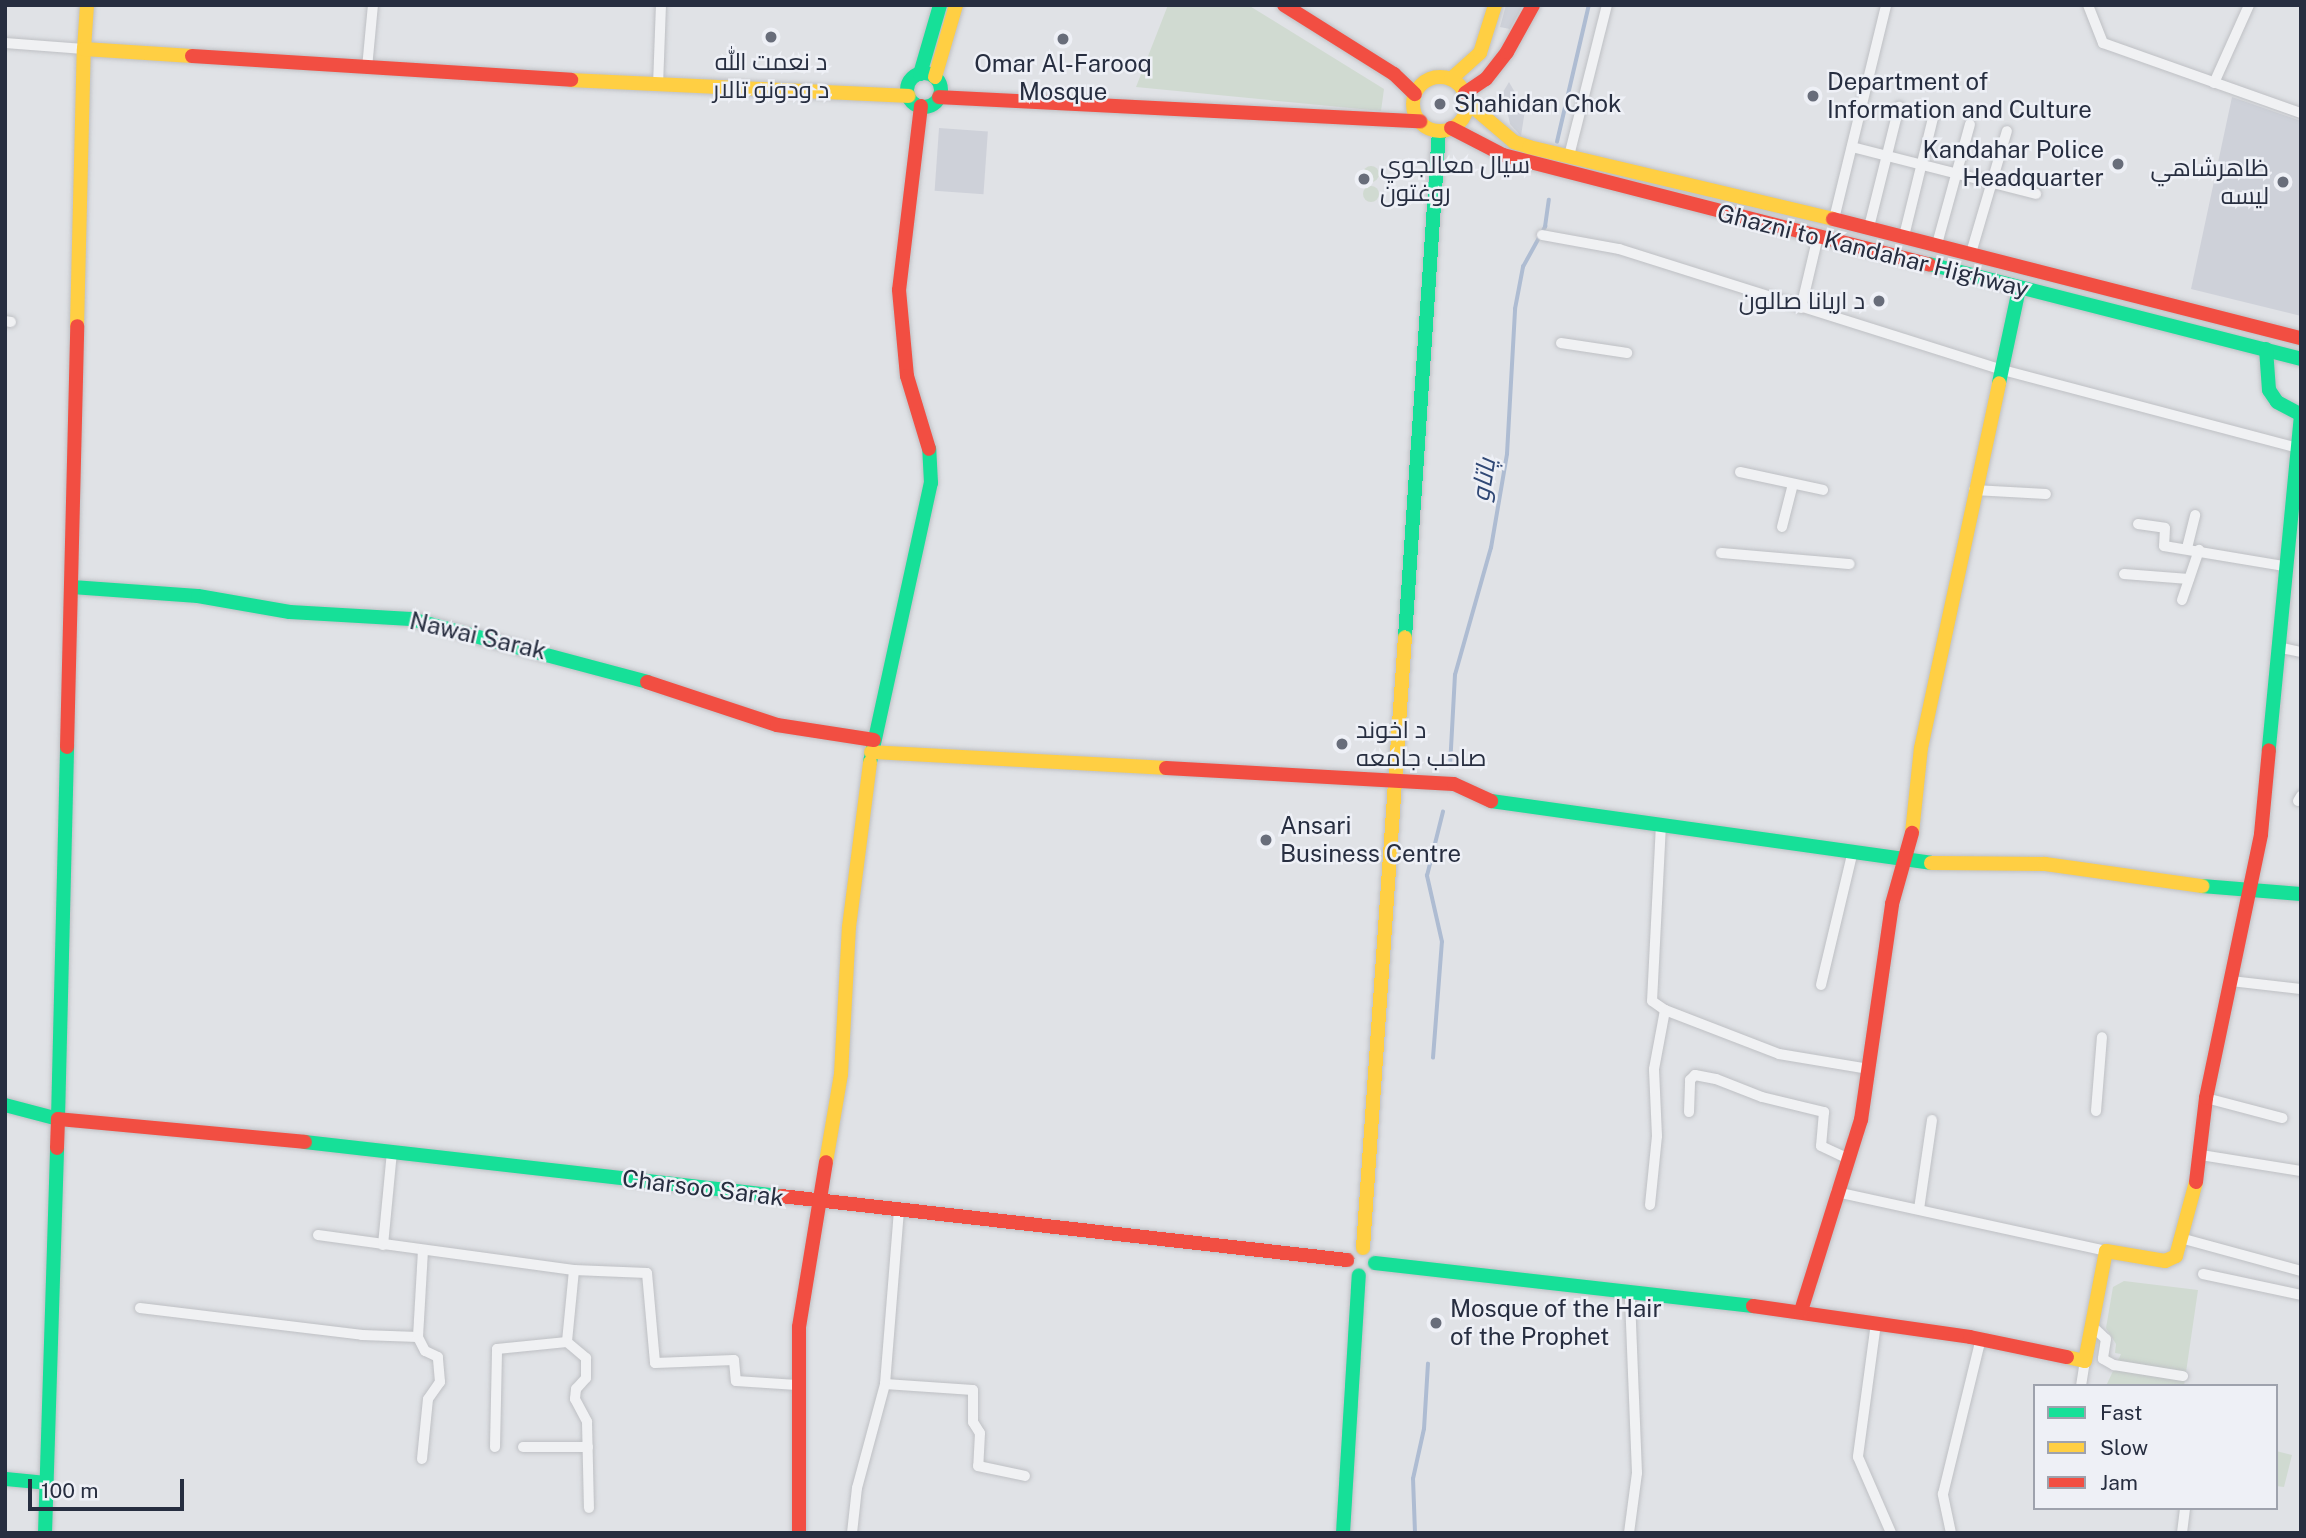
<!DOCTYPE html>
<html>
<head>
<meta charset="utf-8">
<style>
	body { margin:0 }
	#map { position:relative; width:2306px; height:1538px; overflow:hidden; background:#e0e2e6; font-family:"Public Sans",Cairo,sans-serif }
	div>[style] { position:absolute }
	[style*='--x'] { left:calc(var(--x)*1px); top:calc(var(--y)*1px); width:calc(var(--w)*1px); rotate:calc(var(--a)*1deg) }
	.built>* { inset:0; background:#ced1d9; transform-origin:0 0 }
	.green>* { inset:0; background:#d0dad1 }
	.round { border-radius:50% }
	.stream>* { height:3.5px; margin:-1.75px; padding:0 1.75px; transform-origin:1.75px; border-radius:1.75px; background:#aebcd2 }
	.roads { filter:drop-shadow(0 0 2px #bec0c4) drop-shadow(0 0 2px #bec0c4) }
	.street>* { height:10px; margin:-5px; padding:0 5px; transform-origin:5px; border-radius:5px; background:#f0f1f3 }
	.fast>* { height:14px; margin:-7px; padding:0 7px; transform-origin:7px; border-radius:7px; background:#16e098 }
	.fast>.ring { margin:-7px; padding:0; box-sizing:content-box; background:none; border:14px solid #16e098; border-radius:50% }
	.slow>* { height:14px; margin:-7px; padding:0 7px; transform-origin:7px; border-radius:7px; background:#ffcf43 }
	.slow>.ring { margin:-7px; padding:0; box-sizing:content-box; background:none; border:14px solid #ffcf43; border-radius:50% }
	.jam>* { height:14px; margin:-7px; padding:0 7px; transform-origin:7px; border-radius:7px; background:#f24e42 }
	.dots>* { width:19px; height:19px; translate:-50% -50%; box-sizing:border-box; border:4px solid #eef0f6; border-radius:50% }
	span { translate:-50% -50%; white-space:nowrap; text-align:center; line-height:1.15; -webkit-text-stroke:5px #eef0f6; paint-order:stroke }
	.poi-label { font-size:24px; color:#272e40 }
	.left { translate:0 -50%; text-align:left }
	.right { translate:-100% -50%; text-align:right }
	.street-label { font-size:24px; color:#272e40 }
	.water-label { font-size:26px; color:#304875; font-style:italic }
	.frame { position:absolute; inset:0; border:7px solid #272e40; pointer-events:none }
	.legend { position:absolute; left:2033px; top:1384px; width:245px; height:126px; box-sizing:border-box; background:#eef0f6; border:2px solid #9ea2ad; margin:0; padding:9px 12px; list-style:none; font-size:21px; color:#272e40 }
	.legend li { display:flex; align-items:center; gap:14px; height:35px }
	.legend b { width:35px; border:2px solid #9ea2ad }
	.scale { position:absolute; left:28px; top:1479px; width:156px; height:32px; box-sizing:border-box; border:4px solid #272e40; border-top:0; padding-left:9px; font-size:21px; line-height:24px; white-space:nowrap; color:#272e40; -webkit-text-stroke:5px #eef0f6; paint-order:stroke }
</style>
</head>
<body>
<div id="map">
	<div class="built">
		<i style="clip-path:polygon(1506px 5px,1523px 5px,1510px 29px,1500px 27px)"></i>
		<i style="clip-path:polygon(1509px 82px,1525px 110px,1521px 136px,1510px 124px,1503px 92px)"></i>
		<i style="clip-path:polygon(2232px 97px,2301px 121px,2301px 316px,2191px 289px)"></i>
		<i style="left:939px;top:128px;width:49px;height:63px;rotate:4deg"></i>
	</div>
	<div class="green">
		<i style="clip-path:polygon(1168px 5px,1248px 5px,1384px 89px,1381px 111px,1136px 87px)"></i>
		<i class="round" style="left:1363px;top:166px;width:16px;height:16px"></i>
		<i class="round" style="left:1363px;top:186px;width:16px;height:16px"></i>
		<i style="clip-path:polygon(2124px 1281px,2198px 1290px,2184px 1386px,2106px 1386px,2121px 1354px,2115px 1353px,2116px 1344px,2106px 1328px,2113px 1287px)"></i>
		<i style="clip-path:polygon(2276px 1451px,2292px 1455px,2284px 1487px,2276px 1486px)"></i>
	</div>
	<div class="stream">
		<i style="--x:1557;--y:142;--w:141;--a:-76.9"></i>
		<i style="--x:1450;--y:767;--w:92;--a:-86.9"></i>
		<i style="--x:1455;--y:675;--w:132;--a:-74.2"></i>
		<i style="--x:1491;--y:548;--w:95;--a:-80.3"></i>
		<i style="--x:1507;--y:454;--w:145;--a:-86.8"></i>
		<i style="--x:1515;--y:309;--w:43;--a:-79.2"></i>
		<i style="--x:1523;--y:267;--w:46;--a:-61.2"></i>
		<i style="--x:1545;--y:227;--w:27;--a:-82"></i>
		<i style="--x:1433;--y:1058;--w:116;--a:-85.6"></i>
		<i style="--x:1442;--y:942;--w:68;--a:-102.8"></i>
		<i style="--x:1427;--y:876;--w:66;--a:-76"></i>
		<i style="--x:1415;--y:1533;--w:54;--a:-92.1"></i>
		<i style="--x:1413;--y:1479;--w:51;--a:-77.6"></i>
		<i style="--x:1424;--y:1429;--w:65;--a:-86.5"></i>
	</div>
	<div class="roads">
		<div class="street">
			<i style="--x:2088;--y:5;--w:41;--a:68.5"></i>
			<i style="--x:2103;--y:43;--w:210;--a:19.5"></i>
			<i style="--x:5;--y:43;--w:79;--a:4.3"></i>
			<i style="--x:367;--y:68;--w:63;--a:-84.6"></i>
			<i style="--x:2214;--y:83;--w:85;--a:-65.8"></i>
			<i style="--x:658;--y:86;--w:81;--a:-87.9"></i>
			<i style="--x:1852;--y:147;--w:190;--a:14.3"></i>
			<i style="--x:1569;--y:156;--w:156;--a:-75.9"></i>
			<i style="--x:1834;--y:219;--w:220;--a:-76.3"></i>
			<i style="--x:1869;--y:227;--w:124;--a:-76"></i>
			<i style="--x:1542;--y:235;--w:78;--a:10.3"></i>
			<i style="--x:1619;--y:249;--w:398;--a:17.5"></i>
			<i style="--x:1999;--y:369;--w:312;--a:14.8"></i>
			<i style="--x:1904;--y:236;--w:126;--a:-76.2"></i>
			<i style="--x:1937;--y:244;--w:124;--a:-74.6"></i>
			<i style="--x:1971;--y:253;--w:127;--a:-73.6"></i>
			<i style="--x:1801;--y:308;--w:74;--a:-76.7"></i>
			<i style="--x:5;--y:321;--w:6;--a:9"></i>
			<i style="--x:1561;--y:343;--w:67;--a:8.6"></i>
			<i style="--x:1740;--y:472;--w:85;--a:12.2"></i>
			<i style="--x:1974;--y:490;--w:72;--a:3.2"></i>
			<i style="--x:2138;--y:524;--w:27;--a:8"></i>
			<i style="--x:2165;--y:528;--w:18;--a:93"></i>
			<i style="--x:2164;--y:546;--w:122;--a:9.5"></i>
			<i style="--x:1782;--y:527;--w:44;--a:-75.7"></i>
			<i style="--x:2187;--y:548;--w:34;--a:-76"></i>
			<i style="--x:1721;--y:553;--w:129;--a:4.9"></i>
			<i style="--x:2124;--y:574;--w:65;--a:4.4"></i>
			<i style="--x:2182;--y:600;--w:53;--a:-71.2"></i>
			<i style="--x:2277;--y:647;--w:25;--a:12"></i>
			<i style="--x:2298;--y:801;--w:6;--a:-59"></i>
			<i style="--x:1661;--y:824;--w:177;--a:92.9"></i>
			<i style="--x:1652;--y:1001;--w:16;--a:35"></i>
			<i style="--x:1665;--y:1010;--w:122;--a:21.1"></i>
			<i style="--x:1779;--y:1054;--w:91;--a:9.5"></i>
			<i style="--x:2231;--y:981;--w:70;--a:6.5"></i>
			<i style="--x:1821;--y:985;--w:134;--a:-76.6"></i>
			<i style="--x:2206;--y:1098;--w:79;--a:14.7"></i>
			<i style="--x:2096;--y:1111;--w:74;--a:-85.4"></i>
			<i style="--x:1689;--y:1112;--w:32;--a:-88"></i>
			<i style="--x:1690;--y:1080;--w:7;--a:-45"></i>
			<i style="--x:1695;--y:1075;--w:21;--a:11"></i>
			<i style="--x:1716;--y:1079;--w:49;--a:21.4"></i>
			<i style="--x:1762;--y:1097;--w:64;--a:13.6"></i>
			<i style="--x:1824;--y:1112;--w:34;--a:95"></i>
			<i style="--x:1821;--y:1146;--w:31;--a:25"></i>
			<i style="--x:2201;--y:1155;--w:101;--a:9.1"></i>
			<i style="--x:1836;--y:1192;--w:276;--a:12.3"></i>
			<i style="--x:1650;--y:1205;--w:69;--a:-84.2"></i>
			<i style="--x:1657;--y:1136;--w:67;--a:-92.6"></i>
			<i style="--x:1654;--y:1069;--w:60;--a:-79.4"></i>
			<i style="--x:1919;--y:1209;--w:90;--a:-81.7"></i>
			<i style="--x:318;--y:1235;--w:258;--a:7.8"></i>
			<i style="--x:574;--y:1270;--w:73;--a:2.4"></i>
			<i style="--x:647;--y:1273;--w:90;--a:84.9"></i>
			<i style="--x:655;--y:1363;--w:79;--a:-2.2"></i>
			<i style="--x:734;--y:1360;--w:21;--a:85"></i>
			<i style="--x:736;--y:1381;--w:61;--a:3.8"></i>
			<i style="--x:2184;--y:1239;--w:121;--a:15.3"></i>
			<i style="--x:383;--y:1245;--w:93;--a:-84.5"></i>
			<i style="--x:574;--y:1270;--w:72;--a:95.6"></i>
			<i style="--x:567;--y:1342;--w:25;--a:40"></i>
			<i style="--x:586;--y:1358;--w:20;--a:90"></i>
			<i style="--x:586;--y:1378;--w:15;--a:132"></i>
			<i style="--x:576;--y:1389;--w:10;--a:96"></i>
			<i style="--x:575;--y:1399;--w:26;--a:62"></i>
			<i style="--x:587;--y:1422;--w:86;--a:88.7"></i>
			<i style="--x:2203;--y:1274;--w:100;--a:12.1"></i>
			<i style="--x:140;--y:1308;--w:224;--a:6.9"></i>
			<i style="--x:362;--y:1335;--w:56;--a:2"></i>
			<i style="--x:1876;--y:1323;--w:135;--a:97.7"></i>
			<i style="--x:1858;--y:1457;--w:83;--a:66.5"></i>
			<i style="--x:2094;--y:1328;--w:16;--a:43"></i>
			<i style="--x:2106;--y:1339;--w:20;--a:99"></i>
			<i style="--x:2103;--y:1359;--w:13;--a:29"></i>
			<i style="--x:2114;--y:1365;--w:70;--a:9.1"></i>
			<i style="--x:885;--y:1384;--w:88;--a:3.9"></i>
			<i style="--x:973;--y:1390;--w:32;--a:90"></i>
			<i style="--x:973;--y:1422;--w:13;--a:58"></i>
			<i style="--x:980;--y:1433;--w:33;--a:93"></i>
			<i style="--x:978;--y:1466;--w:48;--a:12"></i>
			<i style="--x:2081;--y:1386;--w:25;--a:-81"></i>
			<i style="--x:495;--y:1447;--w:98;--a:-88.8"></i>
			<i style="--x:497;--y:1349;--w:70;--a:-5.7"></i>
			<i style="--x:523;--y:1447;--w:65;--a:0"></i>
			<i style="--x:422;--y:1459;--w:60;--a:-84.3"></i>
			<i style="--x:428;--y:1399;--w:21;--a:-55"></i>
			<i style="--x:440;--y:1382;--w:25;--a:-95"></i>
			<i style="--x:438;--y:1357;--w:14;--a:-155"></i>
			<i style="--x:425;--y:1351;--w:16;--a:-117"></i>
			<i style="--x:418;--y:1337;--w:87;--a:-86.7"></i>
			<i style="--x:852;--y:1533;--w:45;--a:-83.7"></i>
			<i style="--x:857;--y:1488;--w:108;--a:-74.9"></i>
			<i style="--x:885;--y:1384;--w:174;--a:-85.4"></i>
			<i style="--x:1629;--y:1533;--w:61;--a:-82.4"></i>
			<i style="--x:1637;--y:1473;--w:178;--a:-92.3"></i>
			<i style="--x:1951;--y:1533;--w:40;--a:-102"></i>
			<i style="--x:1943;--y:1494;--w:156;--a:-76.3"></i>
			<i style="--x:2182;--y:1533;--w:25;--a:-83"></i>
		</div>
		<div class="fast">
			<i class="ring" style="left:907px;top:73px;width:20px;height:20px"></i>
			<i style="--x:920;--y:74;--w:72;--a:-73.8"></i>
			<i style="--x:1929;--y:264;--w:384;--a:14.3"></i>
			<i style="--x:2266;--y:349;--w:41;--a:85.8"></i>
			<i style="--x:2269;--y:390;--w:14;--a:56"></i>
			<i style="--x:2277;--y:402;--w:27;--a:28"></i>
			<i style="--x:2301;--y:415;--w:337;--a:95.5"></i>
			<i style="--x:1999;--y:383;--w:96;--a:-78"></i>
			<i style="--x:72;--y:587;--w:126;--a:4.1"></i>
			<i style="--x:198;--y:596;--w:93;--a:9.9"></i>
			<i style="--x:290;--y:612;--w:121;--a:3.3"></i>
			<i style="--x:411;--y:619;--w:244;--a:14.9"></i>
			<i style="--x:1405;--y:637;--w:507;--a:-86.16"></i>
			<i style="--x:870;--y:762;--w:286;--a:-77.7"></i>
			<i style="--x:931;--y:483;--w:34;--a:-93"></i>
			<i style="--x:1491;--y:801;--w:444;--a:8"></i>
			<i style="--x:2202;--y:886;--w:99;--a:4.6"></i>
			<i style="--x:5;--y:1105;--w:55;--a:14.8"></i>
			<i style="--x:58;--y:1119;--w:372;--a:-88.6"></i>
			<i style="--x:305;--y:1142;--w:479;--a:6.5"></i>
			<i style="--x:1375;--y:1263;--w:380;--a:6.5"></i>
			<i style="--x:5;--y:1479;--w:42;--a:5.4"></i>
			<i style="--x:45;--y:1533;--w:385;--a:-88.2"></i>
			<i style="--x:1343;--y:1533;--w:258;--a:-86.5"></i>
		</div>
		<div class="slow">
			<i style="--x:84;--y:49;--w:44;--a:-86.1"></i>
			<i style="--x:935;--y:77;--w:75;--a:-73.7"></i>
			<i class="ring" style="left:1413px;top:77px;width:40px;height:40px"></i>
			<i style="--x:1451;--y:79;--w:39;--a:-42"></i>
			<i style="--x:1480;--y:53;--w:50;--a:-72.6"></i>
			<i style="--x:571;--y:80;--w:338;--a:2.7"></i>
			<i style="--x:1467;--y:102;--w:62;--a:40.4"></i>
			<i style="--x:1514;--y:142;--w:16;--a:18"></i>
			<i style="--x:1529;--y:147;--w:312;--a:13.3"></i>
			<i style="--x:77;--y:326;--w:277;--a:-88.6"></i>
			<i style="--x:84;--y:49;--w:108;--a:3.7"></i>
			<i style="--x:871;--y:752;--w:295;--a:3.1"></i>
			<i style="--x:1912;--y:833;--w:85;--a:-84"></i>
			<i style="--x:1921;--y:748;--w:373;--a:-77.9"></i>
			<i style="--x:1931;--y:863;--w:114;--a:0.5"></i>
			<i style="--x:2045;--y:864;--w:159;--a:8"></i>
			<i style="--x:826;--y:1162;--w:89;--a:-80.3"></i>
			<i style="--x:841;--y:1074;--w:147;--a:-86.9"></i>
			<i style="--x:849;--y:927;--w:166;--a:-82.7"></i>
			<i style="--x:1363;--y:1248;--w:612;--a:-86.07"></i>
			<i style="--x:2067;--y:1357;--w:18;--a:13"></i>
			<i style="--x:2085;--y:1361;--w:112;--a:-79.2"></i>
			<i style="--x:2106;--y:1251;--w:60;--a:9.6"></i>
			<i style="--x:2165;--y:1261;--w:12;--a:-24"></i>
			<i style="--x:2176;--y:1256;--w:77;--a:-74.9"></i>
		</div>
		<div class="jam">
			<i style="--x:1284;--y:5;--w:130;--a:32.1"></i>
			<i style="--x:1394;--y:74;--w:29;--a:44"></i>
			<i style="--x:192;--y:56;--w:380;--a:3.6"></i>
			<i style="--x:1465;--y:93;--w:25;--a:-34"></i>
			<i style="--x:1486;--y:79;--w:34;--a:-52"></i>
			<i style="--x:1507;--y:52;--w:54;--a:-61"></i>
			<i style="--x:939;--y:97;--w:482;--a:2.9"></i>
			<i style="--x:921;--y:106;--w:185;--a:96.8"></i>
			<i style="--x:899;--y:290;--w:86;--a:84.7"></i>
			<i style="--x:907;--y:376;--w:76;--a:73.2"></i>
			<i style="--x:1451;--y:128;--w:59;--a:27.4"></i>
			<i style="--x:1503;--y:155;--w:440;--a:14.4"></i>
			<i style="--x:1833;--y:219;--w:483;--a:14.3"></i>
			<i style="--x:647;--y:682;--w:137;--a:18.3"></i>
			<i style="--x:777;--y:725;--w:98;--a:8.8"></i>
			<i style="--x:67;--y:747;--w:421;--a:-88.6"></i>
			<i style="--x:1166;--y:768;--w:288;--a:3.2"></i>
			<i style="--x:1454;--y:784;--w:41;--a:24.7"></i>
			<i style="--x:57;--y:1148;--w:29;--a:-88"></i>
			<i style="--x:58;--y:1119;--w:248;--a:5.3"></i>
			<i style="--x:2196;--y:1182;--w:85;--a:-83.2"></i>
			<i style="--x:2206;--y:1098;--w:270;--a:-78.2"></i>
			<i style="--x:2261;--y:834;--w:84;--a:-84.6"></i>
			<i style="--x:781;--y:1196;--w:570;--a:6.45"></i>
			<i style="--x:1753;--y:1306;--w:219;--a:8.1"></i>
			<i style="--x:1970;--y:1337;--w:99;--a:11.7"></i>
			<i style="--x:1801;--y:1311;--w:200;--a:-72.6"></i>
			<i style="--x:1861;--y:1120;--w:218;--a:-81.8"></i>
			<i style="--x:1892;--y:904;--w:74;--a:-74.3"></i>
			<i style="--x:799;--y:1533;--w:206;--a:-90"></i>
			<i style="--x:799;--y:1327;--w:167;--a:-80.7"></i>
		</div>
	</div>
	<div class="dots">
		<i style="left:771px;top:37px;background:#686d7a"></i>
		<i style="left:1063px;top:39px;background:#686d7a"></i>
		<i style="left:1813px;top:96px;background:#686d7a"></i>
		<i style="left:1440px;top:104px;background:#686d7a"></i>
		<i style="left:2118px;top:164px;background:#686d7a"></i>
		<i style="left:1364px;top:179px;background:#686d7a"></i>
		<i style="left:2283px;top:182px;background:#686d7a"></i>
		<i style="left:1879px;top:301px;background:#686d7a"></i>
		<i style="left:1342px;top:744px;background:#686d7a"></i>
		<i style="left:1266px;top:840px;background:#686d7a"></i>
		<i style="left:1436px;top:1323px;background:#686d7a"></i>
	</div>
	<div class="poi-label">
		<span style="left:771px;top:76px">د نعمت الله<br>د ودونو تالار</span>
		<span style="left:1063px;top:78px">Omar Al-Farooq<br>Mosque</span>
		<span class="left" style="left:1827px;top:96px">Department of<br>Information and Culture</span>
		<span class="left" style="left:1454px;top:104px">Shahidan Chok</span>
		<span class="right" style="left:2104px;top:164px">Kandahar Police<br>Headquarter</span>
		<span class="left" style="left:1380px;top:179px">سيال معالجوي<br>روغتون</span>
		<span class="right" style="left:2269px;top:182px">ظاهرشاهي<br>لیسه</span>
		<span class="right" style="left:1865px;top:301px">د اریانا صالون</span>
		<span class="left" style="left:1356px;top:744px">د اخوند<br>صاحب جامعه</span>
		<span class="left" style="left:1280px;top:840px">Ansari<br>Business Centre</span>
		<span class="left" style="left:1450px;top:1323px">Mosque of the Hair<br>of the Prophet</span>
	</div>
	<div class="street-label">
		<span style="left:1873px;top:251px;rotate:14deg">Ghazni to Kandahar Highway</span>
		<span style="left:478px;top:636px;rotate:13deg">Nawai Sarak</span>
		<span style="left:703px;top:1188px;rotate:7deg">Charsoo Sarak</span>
	</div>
	<div class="water-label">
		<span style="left:1483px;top:480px;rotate:-81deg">پاتاو</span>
	</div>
	<div class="frame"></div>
	<ul class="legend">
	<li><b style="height:9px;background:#16e098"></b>Fast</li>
	<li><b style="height:9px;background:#ffcf43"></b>Slow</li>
	<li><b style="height:9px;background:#f24e42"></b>Jam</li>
	</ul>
	<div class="scale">100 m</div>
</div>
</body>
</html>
